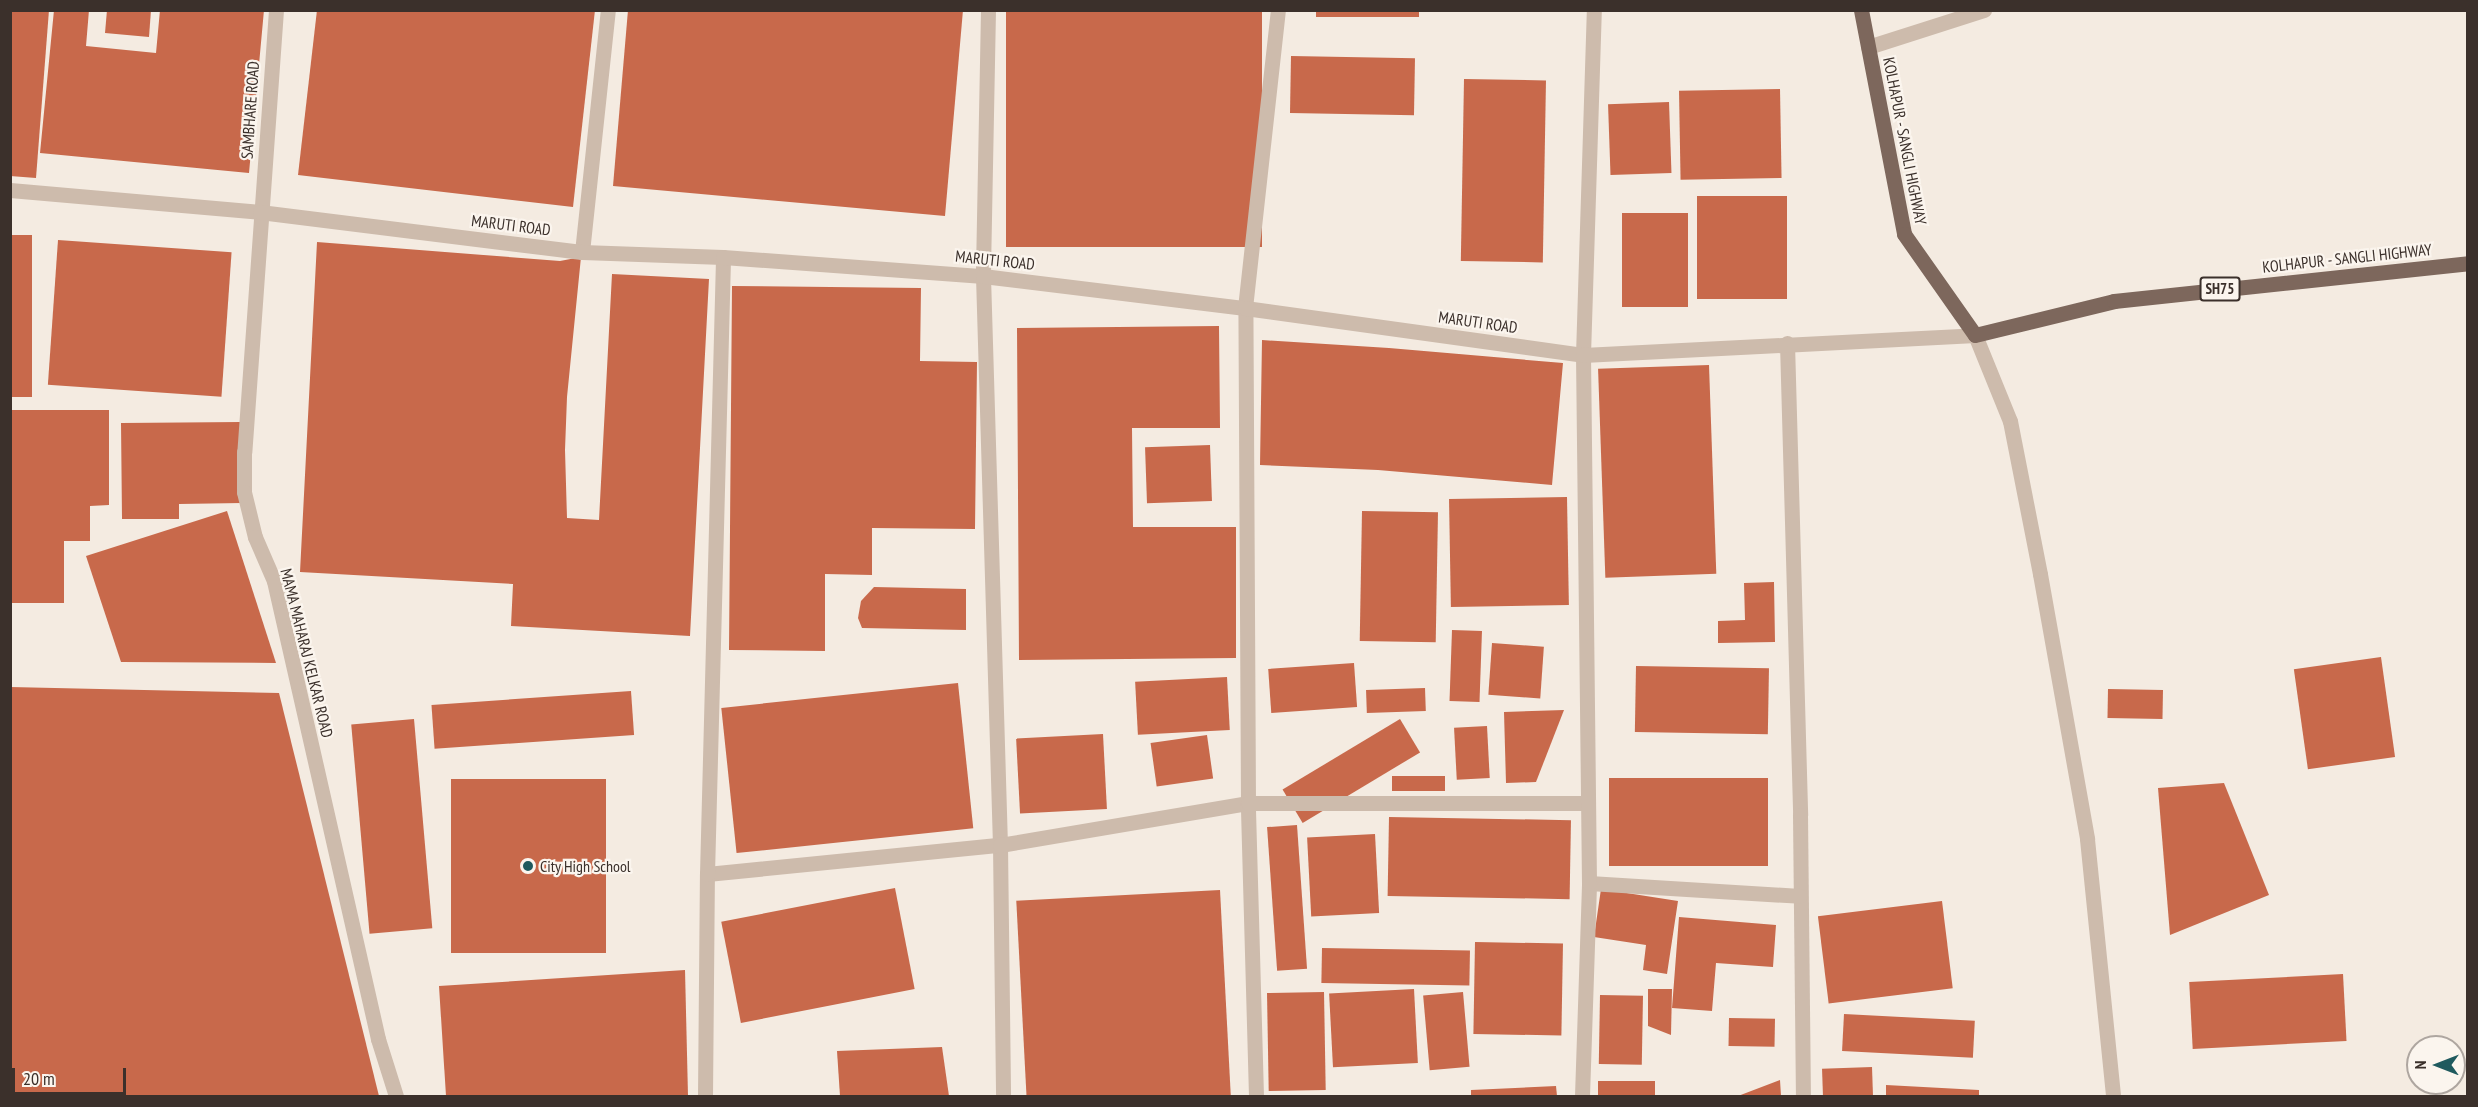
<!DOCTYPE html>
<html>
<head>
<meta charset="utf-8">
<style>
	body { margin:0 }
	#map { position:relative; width:2478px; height:1107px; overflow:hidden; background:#f4ebe1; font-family:"PT Sans Narrow",sans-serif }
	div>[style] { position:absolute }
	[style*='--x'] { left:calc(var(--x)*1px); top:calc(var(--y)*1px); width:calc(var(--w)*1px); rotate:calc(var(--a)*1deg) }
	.building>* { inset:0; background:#c8694b; transform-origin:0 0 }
	.service>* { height:15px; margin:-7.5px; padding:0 7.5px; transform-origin:7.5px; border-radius:7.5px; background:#cdbbac }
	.minor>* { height:15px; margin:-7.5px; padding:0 7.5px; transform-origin:7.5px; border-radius:7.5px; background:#cdbbac }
	.tertiary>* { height:15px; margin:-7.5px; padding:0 7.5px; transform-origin:7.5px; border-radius:7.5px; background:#cdbbac }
	.primary>* { height:15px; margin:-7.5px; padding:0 7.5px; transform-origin:7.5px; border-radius:7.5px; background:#7d675c }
	.dots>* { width:16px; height:16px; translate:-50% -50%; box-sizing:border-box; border:3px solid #fbf5ee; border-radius:50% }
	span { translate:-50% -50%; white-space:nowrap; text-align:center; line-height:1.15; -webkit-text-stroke:4.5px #fbf5ee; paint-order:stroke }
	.shield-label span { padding:2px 4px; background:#fbf5ee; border:2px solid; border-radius:4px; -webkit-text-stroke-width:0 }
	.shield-label { font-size:15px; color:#3b302b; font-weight:700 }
	.street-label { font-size:16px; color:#3b302b }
	.poi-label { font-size:16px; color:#3b302b }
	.left { translate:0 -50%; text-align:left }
	.frame { position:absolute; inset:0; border:12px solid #3b302b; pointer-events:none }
	.north { position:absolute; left:2406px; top:1035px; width:60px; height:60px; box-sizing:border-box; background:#fbf5ee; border:2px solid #aea6a0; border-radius:50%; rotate:270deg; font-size:16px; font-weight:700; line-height:24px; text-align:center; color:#3b302b }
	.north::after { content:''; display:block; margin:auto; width:21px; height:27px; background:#1f5a5e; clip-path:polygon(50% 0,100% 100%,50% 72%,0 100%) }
	.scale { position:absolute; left:12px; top:1068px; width:114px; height:27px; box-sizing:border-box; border:3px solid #3b302b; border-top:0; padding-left:8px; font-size:18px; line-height:21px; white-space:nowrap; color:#3b302b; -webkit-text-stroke:4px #fbf5ee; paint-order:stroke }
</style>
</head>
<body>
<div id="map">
	<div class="building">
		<i style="clip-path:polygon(10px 10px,49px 10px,36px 178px,10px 176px)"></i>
		<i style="clip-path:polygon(54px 10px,89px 10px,86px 46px,156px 53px,160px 10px,264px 10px,249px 173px,40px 153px)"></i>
		<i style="clip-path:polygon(107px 10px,151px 10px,149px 37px,105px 33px)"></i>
		<i style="clip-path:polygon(317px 10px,595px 10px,573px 207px,298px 175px)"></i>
		<i style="clip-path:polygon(628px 10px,963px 10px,945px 216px,613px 186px)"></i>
		<i style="left:1006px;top:10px;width:256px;height:237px"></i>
		<i style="left:1316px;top:10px;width:103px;height:7px"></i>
		<i style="left:1291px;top:56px;width:124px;height:57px;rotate:1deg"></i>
		<i style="left:1464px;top:79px;width:82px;height:182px;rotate:1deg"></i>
		<i style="left:1780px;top:89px;width:89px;height:101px;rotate:89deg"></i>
		<i style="left:1669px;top:102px;width:71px;height:61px;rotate:88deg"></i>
		<i style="left:1787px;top:196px;width:103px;height:90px;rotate:90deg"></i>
		<i style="left:1622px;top:213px;width:66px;height:94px"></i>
		<i style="left:10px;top:235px;width:22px;height:162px"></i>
		<i style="left:58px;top:240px;width:174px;height:145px;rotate:4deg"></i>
		<i style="clip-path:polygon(317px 242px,560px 261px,581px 257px,567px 397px,565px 450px,567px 518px,599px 520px,612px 274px,709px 279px,690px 636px,511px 626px,513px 584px,300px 572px)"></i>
		<i style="clip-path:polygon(732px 286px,921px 288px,920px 361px,977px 362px,975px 529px,872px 528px,872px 575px,825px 574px,825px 651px,729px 650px)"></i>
		<i style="clip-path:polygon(1219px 326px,1220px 428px,1132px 428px,1133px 527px,1236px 527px,1236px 658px,1019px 660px,1017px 328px)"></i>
		<i style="clip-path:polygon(1262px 340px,1389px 348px,1563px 363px,1552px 485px,1378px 470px,1260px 465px)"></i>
		<i style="left:1709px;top:365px;width:209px;height:111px;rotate:88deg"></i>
		<i style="clip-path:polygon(10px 410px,109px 410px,109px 505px,90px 506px,90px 541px,64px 541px,64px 603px,10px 603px)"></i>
		<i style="clip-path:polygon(241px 422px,242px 503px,179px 504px,179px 519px,122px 519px,121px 423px)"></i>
		<i style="left:1210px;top:445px;width:56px;height:65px;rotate:88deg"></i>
		<i style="left:1567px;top:497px;width:108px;height:118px;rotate:89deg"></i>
		<i style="clip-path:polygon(227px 511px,276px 663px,121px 662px,86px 556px)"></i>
		<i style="left:1362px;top:511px;width:76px;height:130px;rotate:1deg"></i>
		<i style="clip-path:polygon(1774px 582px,1775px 642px,1718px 643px,1718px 621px,1745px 620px,1744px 583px)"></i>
		<i style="clip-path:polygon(874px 587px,966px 589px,966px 630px,862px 628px,858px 618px,861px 601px)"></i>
		<i style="left:1452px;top:630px;width:30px;height:71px;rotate:2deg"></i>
		<i style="left:1492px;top:643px;width:52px;height:52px;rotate:4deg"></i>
		<i style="left:2381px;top:657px;width:101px;height:88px;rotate:82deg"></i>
		<i style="left:1354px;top:663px;width:44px;height:86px;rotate:86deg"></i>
		<i style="left:1636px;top:666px;width:133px;height:66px;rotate:1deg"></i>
		<i style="left:1227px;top:677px;width:53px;height:92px;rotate:87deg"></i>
		<i style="left:958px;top:683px;width:146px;height:238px;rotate:84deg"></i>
		<i style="clip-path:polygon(10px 687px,279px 693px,379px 1096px,10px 1096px)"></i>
		<i style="left:1425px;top:688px;width:23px;height:59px;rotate:88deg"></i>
		<i style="left:2108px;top:689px;width:55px;height:29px;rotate:1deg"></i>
		<i style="left:631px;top:691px;width:44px;height:200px;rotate:86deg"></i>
		<i style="clip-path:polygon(1564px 710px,1536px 782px,1506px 783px,1504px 712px)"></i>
		<i style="left:414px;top:719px;width:210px;height:63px;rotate:85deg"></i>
		<i style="left:1400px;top:719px;width:39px;height:137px;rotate:59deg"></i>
		<i style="left:1487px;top:726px;width:52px;height:33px;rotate:87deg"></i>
		<i style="left:1103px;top:734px;width:75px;height:87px;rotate:87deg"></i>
		<i style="left:1207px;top:735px;width:44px;height:57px;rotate:82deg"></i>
		<i style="left:1445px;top:776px;width:15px;height:53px;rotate:90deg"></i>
		<i style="left:1768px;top:778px;width:88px;height:159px;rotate:90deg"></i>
		<i style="left:451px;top:779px;width:155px;height:174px"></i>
		<i style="clip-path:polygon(2224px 783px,2269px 895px,2170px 935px,2158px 788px)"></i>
		<i style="left:1389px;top:817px;width:182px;height:79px;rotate:1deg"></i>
		<i style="left:1297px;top:825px;width:144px;height:30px;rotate:86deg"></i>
		<i style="left:1375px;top:834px;width:79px;height:68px;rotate:87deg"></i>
		<i style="left:895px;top:888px;width:103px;height:177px;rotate:79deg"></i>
		<i style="clip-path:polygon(1601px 889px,1678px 901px,1667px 974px,1643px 970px,1646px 945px,1594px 937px)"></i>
		<i style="left:1220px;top:890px;width:206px;height:204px;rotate:87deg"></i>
		<i style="left:1942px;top:901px;width:88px;height:125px;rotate:83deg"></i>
		<i style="clip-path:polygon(1679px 917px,1776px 925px,1773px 967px,1716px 963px,1712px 1011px,1672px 1008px)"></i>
		<i style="left:1475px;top:942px;width:88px;height:92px;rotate:1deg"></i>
		<i style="left:1322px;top:948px;width:148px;height:35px;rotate:1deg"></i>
		<i style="clip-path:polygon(685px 970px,688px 1096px,446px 1096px,439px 986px)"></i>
		<i style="left:2343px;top:974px;width:67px;height:154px;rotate:87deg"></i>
		<i style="left:1414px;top:989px;width:74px;height:85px;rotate:87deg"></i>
		<i style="clip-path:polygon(1648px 989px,1672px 989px,1671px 1035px,1648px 1026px)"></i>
		<i style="left:1324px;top:992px;width:98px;height:57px;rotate:89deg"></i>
		<i style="left:1463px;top:992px;width:75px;height:40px;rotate:85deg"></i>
		<i style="left:1600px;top:995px;width:43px;height:69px;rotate:1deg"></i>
		<i style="left:1844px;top:1014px;width:131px;height:37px;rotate:3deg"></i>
		<i style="left:1729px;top:1018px;width:46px;height:28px;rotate:1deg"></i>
		<i style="clip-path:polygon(942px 1047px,949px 1096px,840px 1096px,837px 1051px)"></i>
		<i style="left:1872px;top:1067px;width:29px;height:50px;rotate:88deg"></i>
		<i style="clip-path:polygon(1780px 1080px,1781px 1096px,1738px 1096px)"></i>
		<i style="left:1598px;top:1081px;width:57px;height:15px"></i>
		<i style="clip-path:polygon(1886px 1085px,1979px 1090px,1979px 1096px,1886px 1096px)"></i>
		<i style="clip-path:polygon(1556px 1086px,1557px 1096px,1471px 1096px,1471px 1090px)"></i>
	</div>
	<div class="service">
		<i style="--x:1868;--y:47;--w:122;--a:-17.7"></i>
	</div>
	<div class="minor">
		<i style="--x:276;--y:10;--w:443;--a:94.1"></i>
		<i style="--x:244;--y:452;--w:40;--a:90"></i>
		<i style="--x:244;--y:492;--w:46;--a:76.3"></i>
		<i style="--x:255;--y:537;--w:48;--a:66.6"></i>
		<i style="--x:274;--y:581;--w:470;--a:77.2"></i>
		<i style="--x:378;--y:1039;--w:60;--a:72.5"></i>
		<i style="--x:988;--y:10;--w:266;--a:91.1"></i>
		<i style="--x:983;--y:276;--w:569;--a:88.29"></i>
		<i style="--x:1000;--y:845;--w:251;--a:89.3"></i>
		<i style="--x:582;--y:252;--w:243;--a:-83.9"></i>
		<i style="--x:1787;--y:343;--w:472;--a:88.4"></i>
		<i style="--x:1800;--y:815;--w:281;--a:89.4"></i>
		<i style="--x:707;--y:874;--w:294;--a:-5.7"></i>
		<i style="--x:1000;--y:845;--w:252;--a:-9.6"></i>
		<i style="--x:1248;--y:803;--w:495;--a:-90.3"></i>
		<i style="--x:1245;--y:308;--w:300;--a:-83.7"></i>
		<i style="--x:1589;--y:883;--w:211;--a:3.5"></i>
		<i style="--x:705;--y:1096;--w:222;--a:-89.5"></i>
		<i style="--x:707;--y:874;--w:617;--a:-88.51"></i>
		<i style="--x:1256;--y:1096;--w:293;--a:-91.6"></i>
		<i style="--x:1248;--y:803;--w:340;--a:0"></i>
		<i style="--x:1582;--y:1096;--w:213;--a:-88.1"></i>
		<i style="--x:1589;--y:883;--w:528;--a:-90.65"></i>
		<i style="--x:1583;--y:355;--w:345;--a:-88.2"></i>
	</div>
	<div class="tertiary">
		<i style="--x:10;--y:190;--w:251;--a:5"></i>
		<i style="--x:260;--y:212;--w:324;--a:7.1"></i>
		<i style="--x:582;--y:252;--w:141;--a:2"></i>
		<i style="--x:723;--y:257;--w:261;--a:4.2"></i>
		<i style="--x:983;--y:276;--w:264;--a:7"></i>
		<i style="--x:1245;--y:308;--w:341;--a:7.9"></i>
		<i style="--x:1583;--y:355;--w:393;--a:-2.9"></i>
		<i style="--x:1975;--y:335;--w:93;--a:67.9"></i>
		<i style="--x:2010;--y:421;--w:156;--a:78.9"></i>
		<i style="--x:2040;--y:574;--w:269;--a:79.9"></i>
		<i style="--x:2087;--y:839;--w:258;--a:84.2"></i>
	</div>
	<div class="primary">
		<i style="--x:1861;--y:10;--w:228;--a:79.1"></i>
		<i style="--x:1904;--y:234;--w:123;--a:54.9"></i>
		<i style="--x:1975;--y:335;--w:143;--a:-13.7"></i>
		<i style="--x:2114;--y:301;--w:356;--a:-6.1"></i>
	</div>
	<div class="dots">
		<i style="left:528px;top:866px;background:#1f5a5e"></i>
	</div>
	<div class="shield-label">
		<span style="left:2220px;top:289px">SH75</span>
	</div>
	<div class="street-label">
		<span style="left:250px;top:110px;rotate:-86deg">SAMBHARE ROAD</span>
		<span style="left:1905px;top:141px;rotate:79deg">KOLHAPUR - SANGLI HIGHWAY</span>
		<span style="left:511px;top:225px;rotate:7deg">MARUTI ROAD</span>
		<span style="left:2347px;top:258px;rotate:-6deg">KOLHAPUR - SANGLI HIGHWAY</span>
		<span style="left:995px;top:260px;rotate:6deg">MARUTI ROAD</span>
		<span style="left:1478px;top:322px;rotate:8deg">MARUTI ROAD</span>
		<span style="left:307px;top:653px;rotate:76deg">MAMA MAHARAJ KELKAR ROAD</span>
	</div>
	<div class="poi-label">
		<span class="left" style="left:540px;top:866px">City High School</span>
	</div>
	<div class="frame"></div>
	<div class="north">N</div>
	<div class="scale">20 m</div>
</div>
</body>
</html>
